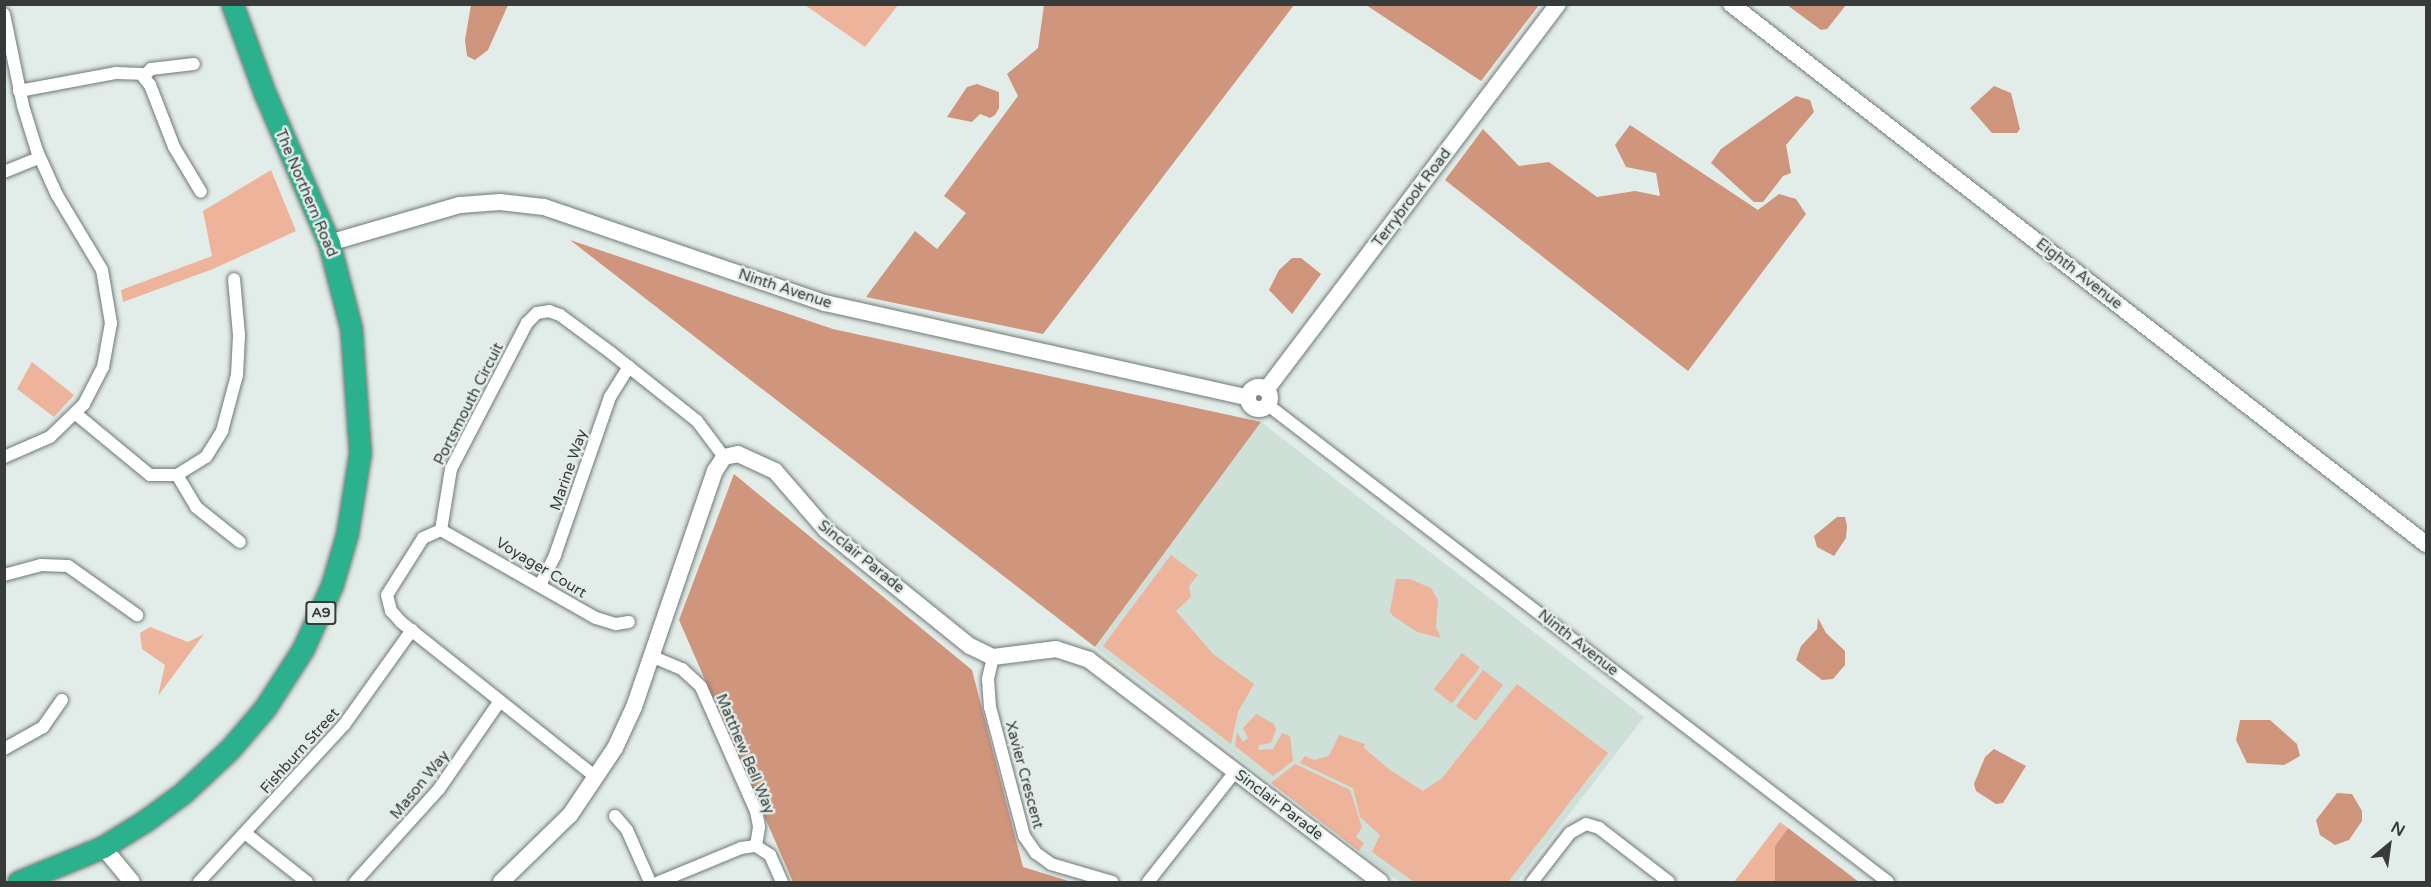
<!DOCTYPE html>
<html>
<head>
<meta charset="utf-8">
<style>
	body { margin:0 }
	#map { position:relative; width:2431px; height:887px; overflow:hidden; background:#e2ece8; font-family:"Varela Round",sans-serif }
	div>[style] { position:absolute }
	[style*='--x'] { left:calc(var(--x)*1px); top:calc(var(--y)*1px); width:calc(var(--w)*1px); rotate:calc(var(--a)*1deg) }
	.built>* { inset:0; background:#cfe0d9 }
	.green>* { inset:0; background:#edb39b; transform-origin:0 0 }
	.forest>* { inset:0; background:#cf957d }
	.water>* { inset:0; background:#cf957c }
	.roads { filter:drop-shadow(0 0 2px #707975) drop-shadow(0 0 2px #707975) }
	.street>* { height:12px; margin:-6px; padding:0 6px; transform-origin:6px; border-radius:6px; background:#fff }
	.secondary>* { height:16px; margin:-8px; padding:0 8px; transform-origin:8px; border-radius:8px; background:#fff }
	.secondary>.ring { margin:-8px; padding:0; box-sizing:content-box; background:none; border:16px solid #fff; border-radius:50% }
	.highway>* { height:21px; margin:-10.5px; padding:0 10.5px; transform-origin:10.5px; border-radius:10.5px; background:#2cb18e }
	span { translate:-50% -50%; white-space:nowrap; text-align:center; line-height:1.15; -webkit-text-stroke:5px #e2ece8; paint-order:stroke }
	.shield-label span { padding:2px 4px; background:#e2ece8; border:2px solid; border-radius:4px; -webkit-text-stroke-width:0 }
	.shield-label { font-size:14px; color:#373b39; font-weight:700 }
	.street-label { font-size:15px; color:#373b39 }
	.frame { position:absolute; inset:0; border:6px solid #373b39; pointer-events:none }
	.north { position:absolute; left:2359px; top:815px; width:60px; height:60px; -webkit-text-stroke:4px #e2ece8; paint-order:stroke; rotate:29deg; font-size:16px; font-weight:700; line-height:24px; text-align:center; color:#373b39 }
	.north::after { content:''; display:block; margin:auto; width:21px; height:27px; background:#373b39; clip-path:polygon(50% 0,100% 100%,50% 72%,0 100%) }
</style>
</head>
<body>
<div id="map">
	<div class="built">
		<i style="clip-path:polygon(1261px 422px,1644px 717px,1517px 882px,1400px 882px,1095px 647px)"></i>
	</div>
	<div class="green">
		<i style="clip-path:polygon(805px 5px,898px 5px,865px 47px)"></i>
		<i style="clip-path:polygon(271px 170px,296px 231px,213px 269px,123px 302px,121px 290px,212px 256px,203px 211px)"></i>
		<i style="clip-path:polygon(32px 362px,74px 395px,54px 417px,17px 389px)"></i>
		<i style="clip-path:polygon(1171px 555px,1198px 575px,1189px 586px,1191px 597px,1176px 611px,1213px 654px,1254px 684px,1238px 712px,1231px 744px,1103px 646px)"></i>
		<i style="clip-path:polygon(1396px 579px,1410px 579px,1431px 588px,1438px 600px,1436px 627px,1441px 638px,1417px 632px,1393px 616px,1390px 611px)"></i>
		<i style="clip-path:polygon(150px 627px,188px 642px,204px 634px,158px 696px,165px 665px,142px 649px,140px 633px)"></i>
		<i style="left:1462px;top:653px;width:23px;height:46px;rotate:38deg"></i>
		<i style="left:1483px;top:670px;width:25px;height:45px;rotate:37deg"></i>
		<i style="clip-path:polygon(1517px 684px,1608px 753px,1508px 882px,1414px 882px,1372px 852px,1380px 835px,1360px 817px,1353px 788px,1300px 763px,1305px 756px,1314px 760px,1329px 756px,1339px 735px,1365px 744px,1364px 748px,1390px 770px,1423px 791px,1442px 778px)"></i>
		<i style="clip-path:polygon(1256px 714px,1274px 724px,1276px 730px,1271px 743px,1259px 745px,1258px 750px,1273px 749px,1282px 733px,1290px 736px,1293px 761px,1273px 776px,1235px 746px,1237px 732px,1243px 742px,1248px 738px,1243px 728px)"></i>
		<i style="clip-path:polygon(1295px 764px,1350px 790px,1362px 827px,1356px 837px,1364px 843px,1359px 851px,1271px 783px)"></i>
		<i style="clip-path:polygon(1780px 822px,1788px 828px,1775px 846px,1775px 882px,1734px 882px)"></i>
	</div>
	<div class="forest">
		<i style="clip-path:polygon(1044px 5px,1294px 5px,1043px 334px,866px 297px,915px 231px,937px 249px,966px 213px,944px 196px,1018px 96px,1007px 74px,1038px 48px)"></i>
		<i style="clip-path:polygon(1366px 5px,1539px 4px,1539px 5px,1481px 81px)"></i>
		<i style="clip-path:polygon(1630px 125px,1758px 210px,1779px 194px,1796px 199px,1806px 214px,1688px 371px,1445px 180px,1483px 129px,1519px 166px,1549px 162px,1597px 197px,1635px 191px,1660px 196px,1656px 173px,1626px 167px,1615px 145px)"></i>
		<i style="clip-path:polygon(570px 240px,833px 329px,1261px 422px,1095px 647px)"></i>
		<i style="clip-path:polygon(734px 474px,972px 670px,1023px 867px,1072px 882px,793px 882px,679px 620px)"></i>
		<i style="clip-path:polygon(1788px 828px,1859px 882px,1775px 882px,1775px 846px)"></i>
	</div>
	<div class="water">
		<i style="clip-path:polygon(471px 5px,508px 5px,488px 50px,475px 60px,467px 56px,465px 40px)"></i>
		<i style="clip-path:polygon(1787px 5px,1845px 4px,1846px 5px,1827px 29px,1821px 30px)"></i>
		<i style="clip-path:polygon(977px 84px,999px 92px,999px 108px,995px 115px,990px 118px,980px 114px,972px 122px,947px 117px,967px 87px)"></i>
		<i style="clip-path:polygon(1994px 86px,2011px 93px,2020px 129px,2017px 133px,1992px 133px,1970px 108px)"></i>
		<i style="clip-path:polygon(1796px 96px,1810px 100px,1814px 112px,1786px 145px,1791px 173px,1783px 176px,1763px 202px,1754px 202px,1711px 163px,1721px 149px)"></i>
		<i style="clip-path:polygon(1034px 99px,1058px 117px,1048px 143px,1040px 146px,1002px 129px)"></i>
		<i style="clip-path:polygon(1292px 258px,1301px 258px,1321px 274px,1292px 314px,1269px 290px,1279px 270px)"></i>
		<i style="clip-path:polygon(1837px 517px,1845px 517px,1847px 526px,1846px 538px,1834px 556px,1817px 547px,1814px 536px)"></i>
		<i style="clip-path:polygon(1818px 618px,1826px 633px,1845px 651px,1845px 665px,1833px 679px,1822px 680px,1796px 660px,1801px 646px,1817px 629px)"></i>
		<i style="clip-path:polygon(2240px 720px,2270px 720px,2297px 744px,2300px 756px,2284px 765px,2247px 763px,2236px 740px)"></i>
		<i style="clip-path:polygon(1994px 749px,2026px 766px,2003px 803px,1996px 804px,1976px 791px,1974px 784px,1985px 757px)"></i>
		<i style="clip-path:polygon(2337px 793px,2352px 794px,2362px 811px,2362px 821px,2349px 840px,2335px 845px,2320px 835px,2316px 820px)"></i>
	</div>
	<div class="roads">
		<div class="street">
			<i style="--x:4;--y:14;--w:94;--a:78.3"></i>
			<i style="--x:23;--y:106;--w:47;--a:72.7"></i>
			<i style="--x:37;--y:151;--w:48;--a:65.6"></i>
			<i style="--x:57;--y:195;--w:87;--a:59"></i>
			<i style="--x:102;--y:270;--w:54;--a:80.4"></i>
			<i style="--x:111;--y:323;--w:45;--a:100.3"></i>
			<i style="--x:103;--y:367;--w:42;--a:117.2"></i>
			<i style="--x:84;--y:404;--w:47;--a:135.9"></i>
			<i style="--x:50;--y:437;--w:50;--a:156.5"></i>
			<i style="--x:144;--y:76;--w:10;--a:-45"></i>
			<i style="--x:151;--y:69;--w:43;--a:-6.6"></i>
			<i style="--x:19;--y:91;--w:99;--a:-10.5"></i>
			<i style="--x:116;--y:73;--w:25;--a:2"></i>
			<i style="--x:141;--y:74;--w:14;--a:51"></i>
			<i style="--x:150;--y:85;--w:66;--a:68.8"></i>
			<i style="--x:174;--y:147;--w:52;--a:59"></i>
			<i style="--x:4;--y:172;--w:38;--a:-22"></i>
			<i style="--x:1268;--y:405;--w:782;--a:37.57"></i>
			<i style="--x:76;--y:414;--w:96;--a:39.5"></i>
			<i style="--x:150;--y:475;--w:27;--a:0"></i>
			<i style="--x:177;--y:475;--w:34;--a:-32"></i>
			<i style="--x:206;--y:457;--w:31;--a:-58"></i>
			<i style="--x:222;--y:431;--w:58;--a:-75"></i>
			<i style="--x:237;--y:375;--w:40;--a:-87.1"></i>
			<i style="--x:239;--y:335;--w:56;--a:-95.1"></i>
			<i style="--x:177;--y:475;--w:37;--a:59"></i>
			<i style="--x:196;--y:507;--w:56;--a:38.5"></i>
			<i style="--x:441;--y:530;--w:178;--a:29.6"></i>
			<i style="--x:596;--y:618;--w:21;--a:17"></i>
			<i style="--x:616;--y:624;--w:13;--a:-9"></i>
			<i style="--x:4;--y:575;--w:38;--a:-15"></i>
			<i style="--x:41;--y:565;--w:27;--a:2"></i>
			<i style="--x:68;--y:566;--w:85;--a:35.4"></i>
			<i style="--x:540;--y:585;--w:34;--a:-63"></i>
			<i style="--x:555;--y:555;--w:167;--a:-70.8"></i>
			<i style="--x:610;--y:397;--w:36;--a:-58"></i>
			<i style="--x:651;--y:656;--w:34;--a:23"></i>
			<i style="--x:682;--y:669;--w:26;--a:43"></i>
			<i style="--x:701;--y:687;--w:136;--a:66.1"></i>
			<i style="--x:756;--y:811;--w:16;--a:79"></i>
			<i style="--x:759;--y:827;--w:19;--a:99"></i>
			<i style="--x:756;--y:846;--w:17;--a:33"></i>
			<i style="--x:770;--y:855;--w:30;--a:66"></i>
			<i style="--x:993;--y:657;--w:23;--a:103"></i>
			<i style="--x:988;--y:679;--w:28;--a:86"></i>
			<i style="--x:990;--y:707;--w:133;--a:75.2"></i>
			<i style="--x:1024;--y:836;--w:21;--a:55"></i>
			<i style="--x:1036;--y:853;--w:19;--a:36"></i>
			<i style="--x:1051;--y:864;--w:64;--a:16.4"></i>
			<i style="--x:4;--y:749;--w:45;--a:-29.4"></i>
			<i style="--x:43;--y:727;--w:33;--a:-55"></i>
			<i style="--x:597;--y:778;--w:251;--a:-141.5"></i>
			<i style="--x:401;--y:622;--w:15;--a:-132"></i>
			<i style="--x:391;--y:611;--w:16;--a:-104"></i>
			<i style="--x:387;--y:595;--w:67;--a:-57.7"></i>
			<i style="--x:423;--y:538;--w:20;--a:-24"></i>
			<i style="--x:441;--y:530;--w:62;--a:-80.7"></i>
			<i style="--x:451;--y:469;--w:165;--a:-62.5"></i>
			<i style="--x:527;--y:323;--w:14;--a:-45"></i>
			<i style="--x:537;--y:313;--w:12;--a:-9"></i>
			<i style="--x:549;--y:311;--w:12;--a:20"></i>
			<i style="--x:560;--y:315;--w:62;--a:36.5"></i>
			<i style="--x:610;--y:352;--w:111;--a:38.4"></i>
			<i style="--x:697;--y:421;--w:45;--a:53.1"></i>
			<i style="--x:615;--y:816;--w:18;--a:49"></i>
			<i style="--x:627;--y:830;--w:57;--a:66.1"></i>
			<i style="--x:245;--y:833;--w:79;--a:38.3"></i>
			<i style="--x:199;--y:882;--w:214;--a:-47.3"></i>
			<i style="--x:344;--y:725;--w:117;--a:-54.4"></i>
			<i style="--x:355;--y:882;--w:125;--a:-47.9"></i>
			<i style="--x:439;--y:789;--w:107;--a:-55.3"></i>
			<i style="--x:659;--y:882;--w:89;--a:-22.5"></i>
			<i style="--x:741;--y:848;--w:15;--a:-8"></i>
			<i style="--x:1148;--y:882;--w:140;--a:-51.7"></i>
			<i style="--x:1532;--y:882;--w:62;--a:-52.2"></i>
			<i style="--x:1570;--y:833;--w:18;--a:-29"></i>
			<i style="--x:1586;--y:824;--w:14;--a:17"></i>
			<i style="--x:1599;--y:828;--w:88;--a:37.6"></i>
		</div>
		<div class="secondary">
			<i style="--x:1731;--y:4;--w:880;--a:37.85"></i>
			<i style="--x:329;--y:243;--w:136;--a:-16.2"></i>
			<i style="--x:460;--y:205;--w:40;--a:-4.3"></i>
			<i style="--x:500;--y:202;--w:44;--a:6.5"></i>
			<i style="--x:544;--y:207;--w:297;--a:18.9"></i>
			<i style="--x:825;--y:303;--w:432;--a:12.6"></i>
			<i class="ring" style="left:1248px;top:387px;width:6px;height:6px"></i>
			<i style="--x:1266;--y:390;--w:484;--a:-52.9"></i>
			<i style="--x:103;--y:847;--w:45;--a:50.4"></i>
			<i style="--x:501;--y:882;--w:96;--a:-44.2"></i>
			<i style="--x:570;--y:815;--w:81;--a:-56.1"></i>
			<i style="--x:615;--y:748;--w:45;--a:-65.1"></i>
			<i style="--x:634;--y:707;--w:250;--a:-71.1"></i>
			<i style="--x:715;--y:471;--w:17;--a:-57"></i>
			<i style="--x:724;--y:457;--w:14;--a:-12"></i>
			<i style="--x:738;--y:454;--w:41;--a:24.7"></i>
			<i style="--x:775;--y:471;--w:78;--a:49.2"></i>
			<i style="--x:826;--y:530;--w:185;--a:38.9"></i>
			<i style="--x:970;--y:646;--w:25;--a:26"></i>
			<i style="--x:993;--y:657;--w:64;--a:-7.2"></i>
			<i style="--x:1056;--y:649;--w:35;--a:18"></i>
			<i style="--x:1089;--y:660;--w:366;--a:37.3"></i>
		</div>
		<div class="highway">
			<i style="--x:18;--y:882;--w:92;--a:-22.4"></i>
			<i style="--x:103;--y:847;--w:49;--a:-31.8"></i>
			<i style="--x:145;--y:821;--w:47;--a:-36.4"></i>
			<i style="--x:183;--y:793;--w:64;--a:-43.1"></i>
			<i style="--x:230;--y:749;--w:54;--a:-49.5"></i>
			<i style="--x:265;--y:708;--w:70;--a:-57.2"></i>
			<i style="--x:303;--y:649;--w:70;--a:-65.6"></i>
			<i style="--x:332;--y:585;--w:53;--a:-73.6"></i>
			<i style="--x:347;--y:534;--w:82;--a:-80.9"></i>
			<i style="--x:360;--y:453;--w:125;--a:-94.1"></i>
			<i style="--x:351;--y:328;--w:88;--a:-104.5"></i>
			<i style="--x:329;--y:243;--w:162;--a:-113.2"></i>
			<i style="--x:265;--y:94;--w:96;--a:-110.1"></i>
		</div>
	</div>
	<div class="shield-label">
		<span style="left:321px;top:613px">A9</span>
	</div>
	<div class="street-label">
		<span style="left:306px;top:193px;rotate:67deg">The Northern Road</span>
		<span style="left:1412px;top:198px;rotate:-53deg">Terrybrook Road</span>
		<span style="left:2079px;top:274px;rotate:38deg">Eighth Avenue</span>
		<span style="left:785px;top:289px;rotate:18deg">Ninth Avenue</span>
		<span style="left:469px;top:404px;rotate:-63deg">Portsmouth Circuit</span>
		<span style="left:569px;top:470px;rotate:-71deg">Marine Way</span>
		<span style="left:861px;top:557px;rotate:39deg">Sinclair Parade</span>
		<span style="left:541px;top:568px;rotate:31deg">Voyager Court</span>
		<span style="left:1578px;top:643px;rotate:38deg">Ninth Avenue</span>
		<span style="left:300px;top:751px;rotate:-48deg">Fishburn Street</span>
		<span style="left:745px;top:754px;rotate:67deg">Matthew Bell Way</span>
		<span style="left:1024px;top:775px;rotate:75deg">Xavier Crescent</span>
		<span style="left:420px;top:785px;rotate:-51deg">Mason Way</span>
		<span style="left:1279px;top:805px;rotate:37deg">Sinclair Parade</span>
	</div>
	<div class="frame"></div>
	<div class="north">N</div>
</div>
</body>
</html>
